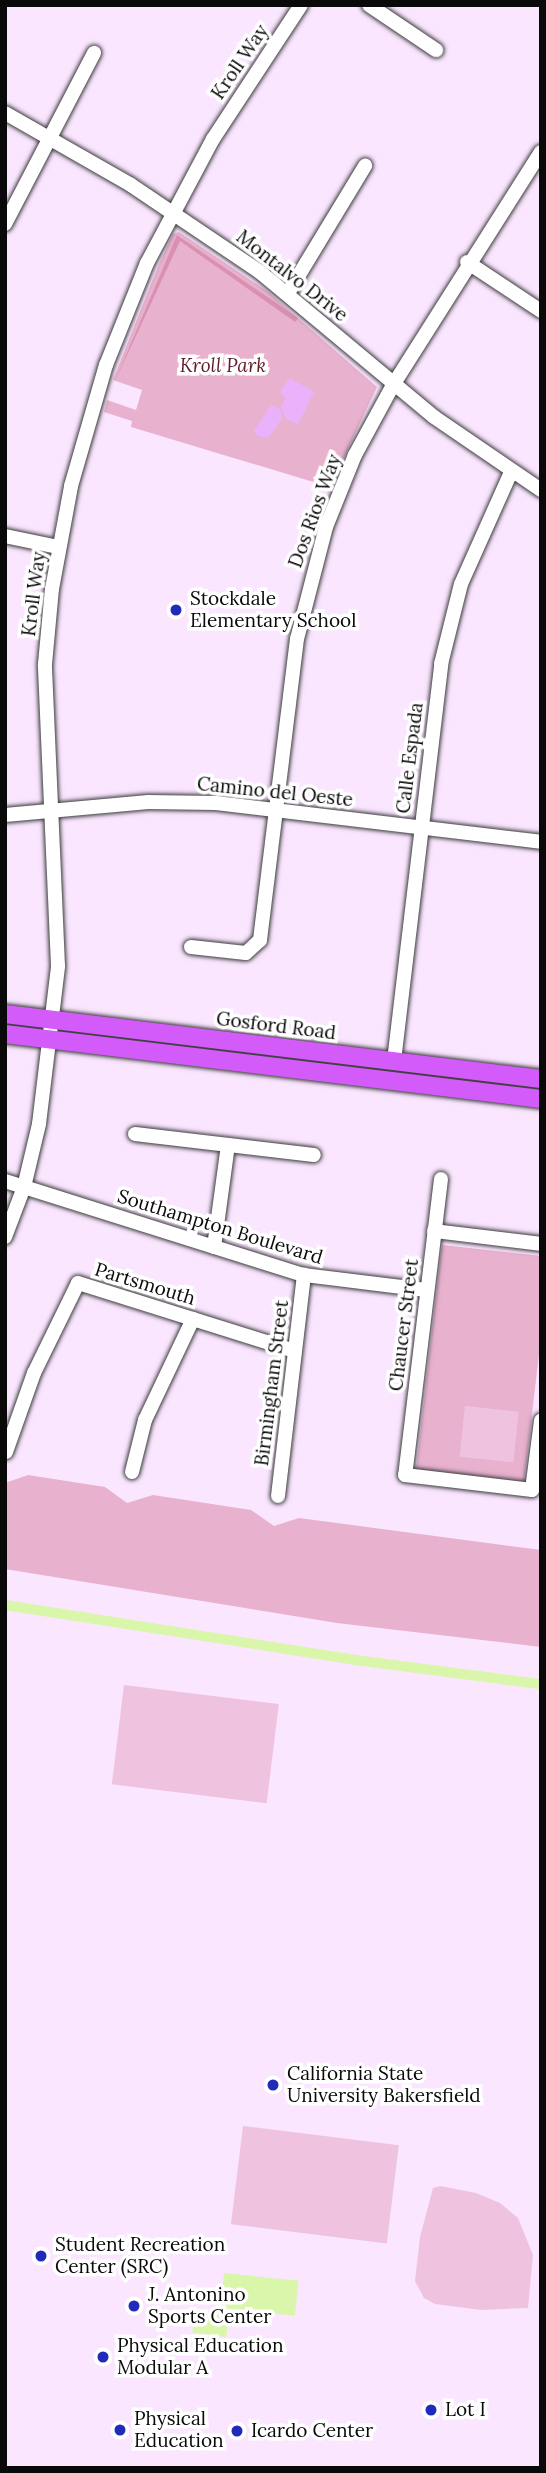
<!DOCTYPE html>
<html>
<head>
<meta charset="utf-8">
<style>
	body { margin:0 }
	#map { position:relative; width:546px; height:2473px; overflow:hidden; background:#fae6ff; font-family:Lora,serif }
	div>[style] { position:absolute }
	[style*='--x'] { left:calc(var(--x)*1px); top:calc(var(--y)*1px); width:calc(var(--w)*1px); rotate:calc(var(--a)*1deg) }
	.green>* { inset:0; background:#e8b1ce }
	.forest>* { inset:0; background:#d990b1 }
	.sand>* { inset:0; background:#eab2fb }
	.pitch>* { inset:0; background:#efc3e0; transform-origin:0 0 }
	.water>* { inset:0; background:#daf6ab; transform-origin:0 0 }
	.canal>* { height:10px; margin:-5px; padding:0 5px; transform-origin:5px; border-radius:5px; background:#daf6ab }
	.roads { filter:drop-shadow(0 0 2px #3c3c3c) drop-shadow(0 0 2px #3c3c3c) }
	.minor>* { height:14px; margin:-7px; padding:0 7px; transform-origin:7px; border-radius:7px; background:#fff }
	.major>* { height:18px; margin:-9px; padding:0 9px; transform-origin:9px; border-radius:9px; background:#d35bfa }
	.dots>* { width:19px; height:19px; translate:-50% -50%; box-sizing:border-box; border:4px solid #fff; border-radius:50% }
	span { translate:-50% -50%; white-space:nowrap; text-align:center; line-height:1.15; -webkit-text-stroke:7px #fff; paint-order:stroke }
	.street-label { font-size:19px; color:#090909 }
	.park-label { font-size:19px; color:#601b2a; font-style:italic }
	.poi-label { font-size:19px; color:#090909 }
	.left { translate:0 -50%; text-align:left }
	.frame { position:absolute; inset:0; border:7px solid #090909; pointer-events:none }
</style>
</head>
<body>
<div id="map">
	<div class="green">
		<i style="clip-path:polygon(179px 232px,267px 291px,377px 387px,330px 487px,131px 427px,132px 421px,104px 412px,107px 400px,136px 410px,142px 390px,113px 380px,159px 264px,173px 234px)"></i>
		<i style="clip-path:polygon(442px 1245px,541px 1256px,541px 1337px,524px 1482px,416px 1470px)"></i>
		<i style="clip-path:polygon(28px 1475px,105px 1487px,127px 1503px,153px 1495px,251px 1510px,274px 1526px,299px 1518px,541px 1550px,541px 1647px,337px 1623px,5px 1569px,5px 1483px)"></i>
	</div>
	<div class="forest">
		<i style="clip-path:polygon(177px 235px,298px 318px,295px 322px,180px 241px,115px 381px)"></i>
	</div>
	<div class="sand">
		<i style="clip-path:polygon(290px 378px,314px 392px,298px 425px,285px 418px,281px 406px,286px 398px,280px 392px)"></i>
		<i style="clip-path:polygon(271px 405px,281px 410px,282px 419px,268px 438px,257px 436px,254px 431px)"></i>
	</div>
	<div class="pitch">
		<i style="left:465px;top:1406px;width:54px;height:51px;rotate:6deg"></i>
		<i style="left:124px;top:1685px;width:156px;height:100px;rotate:7deg"></i>
		<i style="left:243px;top:2126px;width:157px;height:99px;rotate:7deg"></i>
		<i style="clip-path:polygon(440px 2186px,476px 2193px,500px 2203px,518px 2218px,533px 2255px,528px 2308px,481px 2310px,435px 2304px,424px 2298px,415px 2281px,420px 2237px,433px 2188px)"></i>
	</div>
	<div class="water">
		<i style="left:224px;top:2273px;width:75px;height:35px;rotate:6deg"></i>
		<i style="left:195px;top:2312px;width:34px;height:21px;rotate:7deg"></i>
	</div>
	<div class="canal">
		<i style="--x:5;--y:1605;--w:354;--a:8.9"></i>
		<i style="--x:355;--y:1660;--w:188;--a:7.4"></i>
	</div>
	<div class="roads">
		<div class="minor">
			<i style="--x:369;--y:5;--w:81;--a:33.9"></i>
			<i style="--x:5;--y:113;--w:145;--a:29.7"></i>
			<i style="--x:131;--y:185;--w:156;--a:34"></i>
			<i style="--x:260;--y:272;--w:226;--a:39.8"></i>
			<i style="--x:434;--y:417;--w:130;--a:34.3"></i>
			<i style="--x:5;--y:224;--w:193;--a:-62.5"></i>
			<i style="--x:467;--y:262;--w:89;--a:33.5"></i>
			<i style="--x:288;--y:293;--w:149;--a:-58.8"></i>
			<i style="--x:5;--y:536;--w:54;--a:11.7"></i>
			<i style="--x:5;--y:815;--w:144;--a:-5.2"></i>
			<i style="--x:148;--y:802;--w:68;--a:0.8"></i>
			<i style="--x:216;--y:803;--w:327;--a:6.8"></i>
			<i style="--x:191;--y:947;--w:55;--a:6.2"></i>
			<i style="--x:246;--y:953;--w:19;--a:-43"></i>
			<i style="--x:260;--y:940;--w:303;--a:-83"></i>
			<i style="--x:297;--y:639;--w:116;--a:-75.5"></i>
			<i style="--x:326;--y:527;--w:78;--a:-68.1"></i>
			<i style="--x:355;--y:455;--w:80;--a:-61.5"></i>
			<i style="--x:393;--y:385;--w:276;--a:-57.6"></i>
			<i style="--x:394;--y:1061;--w:400;--a:-83.2"></i>
			<i style="--x:441;--y:664;--w:82;--a:-76"></i>
			<i style="--x:461;--y:584;--w:123;--a:-65.9"></i>
			<i style="--x:135;--y:1134;--w:180;--a:6.7"></i>
			<i style="--x:441;--y:1179;--w:298;--a:96.9"></i>
			<i style="--x:405;--y:1475;--w:128;--a:6.7"></i>
			<i style="--x:532;--y:1490;--w:70;--a:-82.6"></i>
			<i style="--x:5;--y:1181;--w:313;--a:17.5"></i>
			<i style="--x:304;--y:1275;--w:124;--a:7"></i>
			<i style="--x:434;--y:1231;--w:108;--a:6.9"></i>
			<i style="--x:5;--y:1237;--w:53;--a:-69.2"></i>
			<i style="--x:24;--y:1187;--w:65;--a:-76.6"></i>
			<i style="--x:39;--y:1124;--w:159;--a:-83.1"></i>
			<i style="--x:58;--y:966;--w:302;--a:-92.5"></i>
			<i style="--x:45;--y:664;--w:75;--a:-84.7"></i>
			<i style="--x:52;--y:589;--w:105;--a:-79.5"></i>
			<i style="--x:71;--y:486;--w:126;--a:-73.9"></i>
			<i style="--x:106;--y:365;--w:110;--a:-68.1"></i>
			<i style="--x:147;--y:263;--w:140;--a:-62"></i>
			<i style="--x:213;--y:139;--w:160;--a:-56.7"></i>
			<i style="--x:214;--y:1247;--w:103;--a:-82.2"></i>
			<i style="--x:6;--y:1452;--w:84;--a:-70.5"></i>
			<i style="--x:34;--y:1373;--w:100;--a:-63.9"></i>
			<i style="--x:78;--y:1283;--w:227;--a:17.4"></i>
			<i style="--x:132;--y:1472;--w:54;--a:-76"></i>
			<i style="--x:145;--y:1420;--w:112;--a:-64.6"></i>
			<i style="--x:278;--y:1496;--w:223;--a:-83.3"></i>
		</div>
		<div class="major">
			<i style="--x:5;--y:1014;--w:540;--a:6.91"></i>
			<i style="--x:5;--y:1034;--w:540;--a:6.91"></i>
		</div>
	</div>
	<div class="dots">
		<i style="left:176px;top:610px;background:#222ab9"></i>
		<i style="left:273px;top:2085px;background:#222ab9"></i>
		<i style="left:41px;top:2256px;background:#222ab9"></i>
		<i style="left:134px;top:2306px;background:#222ab9"></i>
		<i style="left:103px;top:2357px;background:#222ab9"></i>
		<i style="left:431px;top:2410px;background:#222ab9"></i>
		<i style="left:120px;top:2430px;background:#222ab9"></i>
		<i style="left:237px;top:2431px;background:#222ab9"></i>
	</div>
	<div class="street-label">
		<span style="left:240px;top:62px;rotate:-56deg">Kroll Way</span>
		<span style="left:292px;top:276px;rotate:38deg">Montalvo Drive</span>
		<span style="left:315px;top:511px;rotate:-70deg">Dos Rios Way</span>
		<span style="left:34px;top:594px;rotate:-83deg">Kroll Way</span>
		<span style="left:410px;top:758px;rotate:-83deg">Calle Espada</span>
		<span style="left:275px;top:792px;rotate:6deg">Camino del Oeste</span>
		<span style="left:276px;top:1026px;rotate:7deg">Gosford Road</span>
		<span style="left:220px;top:1227px;rotate:17deg">Southampton Boulevard</span>
		<span style="left:145px;top:1284px;rotate:17deg">Partsmouth</span>
		<span style="left:404px;top:1325px;rotate:-83deg">Chaucer Street</span>
		<span style="left:272px;top:1383px;rotate:-83deg">Birmingham Street</span>
	</div>
	<div class="park-label">
		<span style="left:223px;top:366px">Kroll Park</span>
	</div>
	<div class="poi-label">
		<span class="left" style="left:190px;top:610px">Stockdale<br>Elementary School</span>
		<span class="left" style="left:287px;top:2085px">California State<br>University Bakersfield</span>
		<span class="left" style="left:55px;top:2256px">Student Recreation<br>Center (SRC)</span>
		<span class="left" style="left:148px;top:2306px">J. Antonino<br>Sports Center</span>
		<span class="left" style="left:117px;top:2357px">Physical Education<br>Modular A</span>
		<span class="left" style="left:445px;top:2410px">Lot I</span>
		<span class="left" style="left:134px;top:2430px">Physical<br>Education</span>
		<span class="left" style="left:251px;top:2431px">Icardo Center</span>
	</div>
	<div class="frame"></div>
</div>
</body>
</html>
